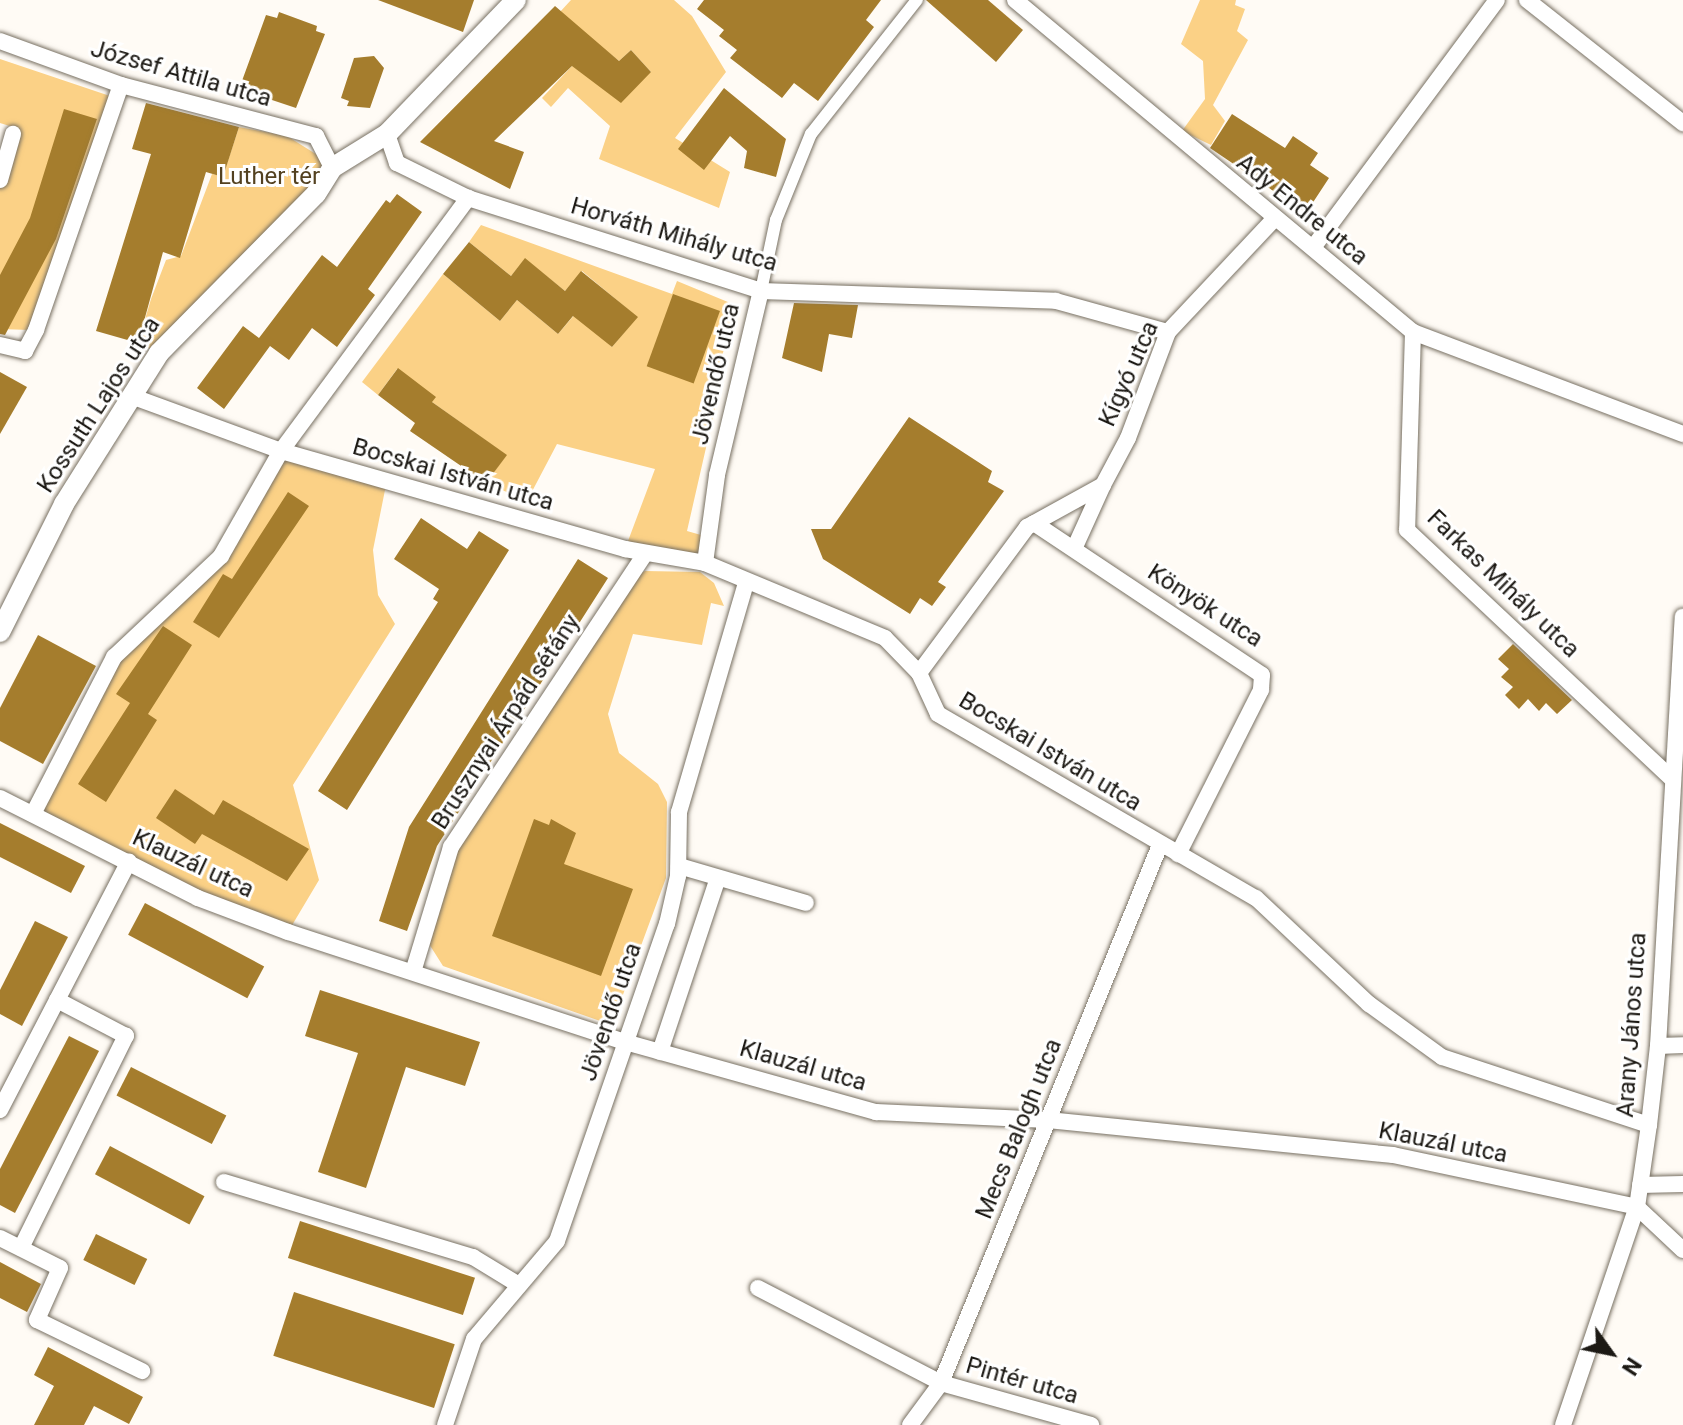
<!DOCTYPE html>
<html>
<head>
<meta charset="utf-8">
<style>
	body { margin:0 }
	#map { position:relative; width:1683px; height:1425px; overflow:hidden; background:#fffbf5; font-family:Roboto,sans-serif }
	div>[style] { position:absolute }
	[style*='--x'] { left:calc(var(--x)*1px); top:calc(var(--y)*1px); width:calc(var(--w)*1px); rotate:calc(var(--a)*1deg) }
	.green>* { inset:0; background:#fbd186 }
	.building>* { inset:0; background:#a57d2d; transform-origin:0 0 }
	.roads { filter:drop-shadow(0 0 2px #787062) drop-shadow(0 0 2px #787062) }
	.pedestrian>* { height:12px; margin:-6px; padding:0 6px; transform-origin:6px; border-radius:6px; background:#fff }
	.minor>* { height:16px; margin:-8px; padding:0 8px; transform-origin:8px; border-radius:8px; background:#fff }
	.tertiary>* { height:20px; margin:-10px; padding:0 10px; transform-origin:10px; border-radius:10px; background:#fff }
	span { translate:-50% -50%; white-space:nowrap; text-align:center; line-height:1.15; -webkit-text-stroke:6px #fff; paint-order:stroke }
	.street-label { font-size:24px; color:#1c1914 }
	.park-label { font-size:24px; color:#534120 }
	.north { position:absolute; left:1571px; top:1313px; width:80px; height:80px; -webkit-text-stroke:6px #fff; paint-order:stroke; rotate:123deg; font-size:22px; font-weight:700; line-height:32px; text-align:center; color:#1c1914 }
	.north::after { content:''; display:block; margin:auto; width:28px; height:36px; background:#1c1914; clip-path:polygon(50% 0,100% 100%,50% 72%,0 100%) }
</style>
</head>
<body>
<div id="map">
	<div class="green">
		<i style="clip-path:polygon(571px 0,674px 0,692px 16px,726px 72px,675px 138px,730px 172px,719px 208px,599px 159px,610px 126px,568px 88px,551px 107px,542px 98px,572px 66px,651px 72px,631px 50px,619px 61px,559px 13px)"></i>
		<i style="clip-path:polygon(1200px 0,1236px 0,1235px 5px,1245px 9px,1237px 31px,1248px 40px,1213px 105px,1225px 121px,1211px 145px,1182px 131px,1205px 99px,1203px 61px,1181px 44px)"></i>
		<i style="clip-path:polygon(0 59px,110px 96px,30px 330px,0 329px,0 187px,16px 128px,0 123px)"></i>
		<i style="clip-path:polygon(239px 127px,287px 136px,327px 161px,316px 194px,159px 353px,138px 343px,151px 299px,166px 260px,181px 256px,212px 174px,223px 176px)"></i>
		<i style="clip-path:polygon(481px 225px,672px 294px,677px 281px,740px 307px,706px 398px,716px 404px,687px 531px,708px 537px,705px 563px,625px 549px,655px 469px,557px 444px,527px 501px,486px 483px,506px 455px,432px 402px,397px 369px,378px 395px,362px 382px,443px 274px,500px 321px,517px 300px,558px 334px,576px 313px,612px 347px,637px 317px,582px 271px,565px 291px,525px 259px,511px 276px,469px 242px)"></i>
		<i style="clip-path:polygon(281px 451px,387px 480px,373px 550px,378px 595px,395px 624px,293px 785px,319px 880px,288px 932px,33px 814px,114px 657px,221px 556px)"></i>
		<i style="clip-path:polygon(645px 571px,700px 572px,714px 583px,724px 606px,711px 603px,702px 645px,633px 634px,608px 714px,619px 753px,658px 784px,667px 802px,666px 878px,621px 1000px,603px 1022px,443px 966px,424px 936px,451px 847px,629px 579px)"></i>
	</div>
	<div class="building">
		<i style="clip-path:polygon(378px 0,474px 0,463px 32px)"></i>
		<i style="clip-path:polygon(704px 0,881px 0,866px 20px,874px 27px,818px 101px,794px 83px,782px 98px,730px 58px,737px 50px,719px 36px,724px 30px,697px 9px)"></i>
		<i style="clip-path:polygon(926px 0,988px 0,1023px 30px,996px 62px)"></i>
		<i style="clip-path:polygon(555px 6px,619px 61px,631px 50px,651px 72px,621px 103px,572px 66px,494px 141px,524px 152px,510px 189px,420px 142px)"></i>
		<i style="clip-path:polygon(279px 12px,317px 26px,316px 31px,325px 34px,296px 108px,239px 89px,266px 15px,277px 18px)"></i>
		<i style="clip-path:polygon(374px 56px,384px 68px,370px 108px,347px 106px,349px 101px,341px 98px,354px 58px)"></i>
		<i style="clip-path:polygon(724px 88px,786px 139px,776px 177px,744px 168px,747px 151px,730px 136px,704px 170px,678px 149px)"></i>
		<i style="clip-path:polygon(146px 103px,239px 127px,223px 177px,206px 172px,180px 258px,163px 252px,138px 343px,96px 331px,151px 154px,132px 149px)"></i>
		<i style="clip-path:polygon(64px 109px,97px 119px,56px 239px,5px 335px,0 334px,0 275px,30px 218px)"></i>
		<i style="clip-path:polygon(1232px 114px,1285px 148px,1293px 136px,1318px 153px,1310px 165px,1329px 178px,1306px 213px,1210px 148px)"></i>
		<i style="clip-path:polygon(397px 194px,422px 212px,368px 289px,375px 295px,337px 347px,312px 328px,289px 360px,270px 346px,224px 409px,197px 388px,243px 326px,259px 338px,322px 255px,337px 267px,386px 200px,390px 203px)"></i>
		<i style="clip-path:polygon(469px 242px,511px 276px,525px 258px,565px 291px,581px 271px,638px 317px,612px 347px,573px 316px,558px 334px,517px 300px,500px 321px,443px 274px)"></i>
		<i style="left:673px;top:294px;width:50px;height:77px;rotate:20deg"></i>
		<i style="clip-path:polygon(794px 303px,858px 305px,852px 338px,829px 334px,822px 372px,782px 358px)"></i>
		<i style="clip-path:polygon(398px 368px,436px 397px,432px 402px,507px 455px,486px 483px,410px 431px,415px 423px,378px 395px)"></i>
		<i style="clip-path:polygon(0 372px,27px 387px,0 434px)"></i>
		<i style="clip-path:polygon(909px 417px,992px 471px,988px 482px,1004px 491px,938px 582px,946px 587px,932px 606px,920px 598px,910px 614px,823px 559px,811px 529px,831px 529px)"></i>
		<i style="clip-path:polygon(288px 492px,309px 506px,219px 638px,193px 622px,223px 574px,232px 579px)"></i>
		<i style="clip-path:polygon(421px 518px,467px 549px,479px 531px,509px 550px,347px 810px,318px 791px,438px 602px,433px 599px,439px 589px,394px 559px)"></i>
		<i style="clip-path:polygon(578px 559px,608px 578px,437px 846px,407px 931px,379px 921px,409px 827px)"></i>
		<i style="clip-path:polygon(163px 626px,192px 645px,148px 714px,157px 720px,106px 802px,78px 784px,130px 703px,116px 694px)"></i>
		<i style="clip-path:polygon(38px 635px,96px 666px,43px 764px,0 741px,0 708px)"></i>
		<i style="clip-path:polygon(1513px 644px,1572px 700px,1557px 714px,1546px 703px,1539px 711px,1528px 699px,1519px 709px,1505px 695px,1513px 687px,1501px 677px,1509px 669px,1498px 659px)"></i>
		<i style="clip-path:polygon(175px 789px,214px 815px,223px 800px,309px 849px,287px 881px,202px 834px,195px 844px,156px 818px)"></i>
		<i style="clip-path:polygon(534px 819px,549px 825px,551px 819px,576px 833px,564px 864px,633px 889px,601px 976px,492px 936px)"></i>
		<i style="clip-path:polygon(0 823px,85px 866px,71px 893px,0 857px)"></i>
		<i style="left:145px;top:903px;width:135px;height:36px;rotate:28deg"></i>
		<i style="clip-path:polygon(35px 921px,68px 937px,22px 1026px,0 1014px,0 990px)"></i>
		<i style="clip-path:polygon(320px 990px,480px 1042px,465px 1086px,406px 1067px,366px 1188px,318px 1172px,358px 1053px,305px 1036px)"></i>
		<i style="clip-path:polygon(69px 1036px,99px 1051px,15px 1213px,0 1205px,0 1169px)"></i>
		<i style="left:131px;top:1067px;width:107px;height:32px;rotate:27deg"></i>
		<i style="left:110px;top:1146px;width:107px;height:32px;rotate:28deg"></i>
		<i style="left:300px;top:1221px;width:184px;height:39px;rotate:18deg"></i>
		<i style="left:96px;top:1234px;width:57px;height:29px;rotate:26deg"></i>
		<i style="clip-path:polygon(0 1262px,41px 1284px,27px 1312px,0 1298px)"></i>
		<i style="left:294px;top:1292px;width:169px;height:67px;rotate:18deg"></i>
		<i style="clip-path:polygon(48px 1347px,143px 1397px,129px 1424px,94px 1406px,84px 1425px,34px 1425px,54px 1386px,34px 1375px)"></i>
	</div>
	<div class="roads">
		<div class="pedestrian">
			<i style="--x:761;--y:291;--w:73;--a:-78.1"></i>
			<i style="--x:776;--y:220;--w:93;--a:-67.9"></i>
			<i style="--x:811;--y:134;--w:171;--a:-51.7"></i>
		</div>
		<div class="minor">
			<i style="--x:1015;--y:0;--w:518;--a:39.83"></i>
			<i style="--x:1413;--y:332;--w:289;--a:20.7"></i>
			<i style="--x:1527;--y:0;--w:199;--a:38.3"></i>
			<i style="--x:0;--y:41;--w:129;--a:20"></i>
			<i style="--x:121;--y:85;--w:202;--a:14.7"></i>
			<i style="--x:316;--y:136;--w:36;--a:63"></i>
			<i style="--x:387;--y:134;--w:31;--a:71"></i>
			<i style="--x:397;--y:163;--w:79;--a:26.2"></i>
			<i style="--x:468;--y:198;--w:307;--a:17.6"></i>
			<i style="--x:761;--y:291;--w:295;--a:1.9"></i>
			<i style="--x:1056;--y:301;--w:116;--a:15.5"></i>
			<i style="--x:0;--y:180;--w:48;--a:-74.2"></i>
			<i style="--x:1315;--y:245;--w:305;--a:-53.4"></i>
			<i style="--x:1413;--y:332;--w:198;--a:91.7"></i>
			<i style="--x:1407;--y:530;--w:361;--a:43.2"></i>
			<i style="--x:0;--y:345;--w:26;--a:13"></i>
			<i style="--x:25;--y:351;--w:24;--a:-62"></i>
			<i style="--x:36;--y:330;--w:259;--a:-70.9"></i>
			<i style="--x:131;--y:396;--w:160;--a:20.1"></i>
			<i style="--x:281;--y:451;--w:358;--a:15.9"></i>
			<i style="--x:625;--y:549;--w:81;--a:9.9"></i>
			<i style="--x:705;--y:563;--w:195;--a:22.6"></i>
			<i style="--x:885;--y:638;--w:49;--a:45.8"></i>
			<i style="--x:919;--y:673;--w:45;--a:65.1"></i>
			<i style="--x:938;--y:714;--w:367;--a:30.1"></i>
			<i style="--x:1256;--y:898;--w:155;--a:43.2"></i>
			<i style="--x:1369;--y:1004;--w:90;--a:36"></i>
			<i style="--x:1442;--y:1057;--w:218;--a:18.2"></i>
			<i style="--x:1034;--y:523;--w:274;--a:33.7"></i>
			<i style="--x:1262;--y:675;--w:15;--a:94"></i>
			<i style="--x:1261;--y:690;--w:184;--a:116.8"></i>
			<i style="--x:1074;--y:549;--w:70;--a:-65.6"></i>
			<i style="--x:705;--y:563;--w:89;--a:-82.2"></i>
			<i style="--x:717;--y:475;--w:189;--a:-76.6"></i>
			<i style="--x:919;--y:673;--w:182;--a:-53.5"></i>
			<i style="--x:1027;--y:527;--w:87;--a:-28.9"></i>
			<i style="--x:1103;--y:485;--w:53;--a:-62"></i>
			<i style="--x:1128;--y:438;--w:113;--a:-69.3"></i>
			<i style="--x:1168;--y:332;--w:155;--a:-46.8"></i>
			<i style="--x:0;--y:798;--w:222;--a:26.8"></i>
			<i style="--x:198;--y:898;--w:96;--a:20.7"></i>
			<i style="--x:288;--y:932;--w:354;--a:18.1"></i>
			<i style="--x:625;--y:1042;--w:261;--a:15.6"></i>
			<i style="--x:876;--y:1112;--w:172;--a:2.7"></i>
			<i style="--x:1048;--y:1120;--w:347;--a:5.8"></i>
			<i style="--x:1393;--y:1155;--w:249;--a:12"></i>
			<i style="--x:33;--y:814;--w:177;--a:-62.7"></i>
			<i style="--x:114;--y:657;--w:147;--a:-43.3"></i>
			<i style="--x:221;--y:556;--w:121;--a:-60.3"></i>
			<i style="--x:281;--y:451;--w:315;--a:-53.5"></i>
			<i style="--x:679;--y:866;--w:132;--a:16.2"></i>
			<i style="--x:413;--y:972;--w:131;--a:-73.1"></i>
			<i style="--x:451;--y:847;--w:351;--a:-56.5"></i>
			<i style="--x:1658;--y:1046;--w:25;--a:-2"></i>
			<i style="--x:660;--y:1052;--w:183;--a:-71.6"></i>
			<i style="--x:0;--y:1110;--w:280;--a:-62.6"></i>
			<i style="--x:224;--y:1182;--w:260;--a:16.8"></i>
			<i style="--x:473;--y:1257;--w:54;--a:31.3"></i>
			<i style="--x:1640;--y:1185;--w:43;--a:-1.3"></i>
			<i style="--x:1637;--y:1207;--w:63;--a:43.1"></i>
			<i style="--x:0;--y:1238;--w:67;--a:26.6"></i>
			<i style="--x:60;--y:1268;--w:57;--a:113.9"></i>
			<i style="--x:37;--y:1320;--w:117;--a:25.9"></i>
			<i style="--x:21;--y:1248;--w:237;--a:-63.7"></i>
			<i style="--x:126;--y:1036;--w:78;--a:-152.4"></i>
			<i style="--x:758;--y:1288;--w:206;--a:27.4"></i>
			<i style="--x:941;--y:1383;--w:156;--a:15.6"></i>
			<i style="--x:445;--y:1425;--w:91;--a:-71.4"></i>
			<i style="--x:474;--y:1339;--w:128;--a:-49.7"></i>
			<i style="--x:557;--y:1241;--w:336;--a:-70.9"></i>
			<i style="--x:667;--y:924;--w:49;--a:-77.1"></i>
			<i style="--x:678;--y:876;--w:64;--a:-89.1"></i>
			<i style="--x:679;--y:812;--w:239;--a:-73.7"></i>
			<i style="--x:910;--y:1425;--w:52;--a:-53.6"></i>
			<i style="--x:941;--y:1383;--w:581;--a:-67.85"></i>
			<i style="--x:1563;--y:1425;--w:230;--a:-71.3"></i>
			<i style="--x:1637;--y:1207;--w:83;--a:-81.7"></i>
			<i style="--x:1649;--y:1125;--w:80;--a:-83.5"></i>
			<i style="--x:1658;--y:1046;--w:430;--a:-86.7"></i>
		</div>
		<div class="tertiary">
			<i style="--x:0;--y:632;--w:143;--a:-63.4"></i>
			<i style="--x:64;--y:504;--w:178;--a:-57.8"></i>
			<i style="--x:159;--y:353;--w:223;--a:-45.4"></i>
			<i style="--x:316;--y:194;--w:31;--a:-58"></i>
			<i style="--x:332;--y:168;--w:65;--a:-31.7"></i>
			<i style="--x:387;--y:134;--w:186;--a:-46.1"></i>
		</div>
	</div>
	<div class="street-label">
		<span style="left:181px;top:74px;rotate:16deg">József Attila utca</span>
		<span style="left:1302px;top:210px;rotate:39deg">Ady Endre utca</span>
		<span style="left:674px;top:235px;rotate:16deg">Horváth Mihály utca</span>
		<span style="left:716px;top:374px;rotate:-77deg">Jövendő utca</span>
		<span style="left:1129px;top:374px;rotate:-66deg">Kígyó utca</span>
		<span style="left:99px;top:405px;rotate:-57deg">Kossuth Lajos utca</span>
		<span style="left:453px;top:475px;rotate:16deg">Bocskai István utca</span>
		<span style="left:1503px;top:584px;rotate:44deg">Farkas Mihály utca</span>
		<span style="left:1205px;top:606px;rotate:33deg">Könyök utca</span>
		<span style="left:506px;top:722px;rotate:-57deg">Brusznyai Árpád sétány</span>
		<span style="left:1050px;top:752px;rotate:31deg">Bocskai István utca</span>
		<span style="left:193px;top:864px;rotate:25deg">Klauzál utca</span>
		<span style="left:611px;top:1012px;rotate:-71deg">Jövendő utca</span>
		<span style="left:1632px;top:1025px;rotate:-86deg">Arany János utca</span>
		<span style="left:803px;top:1066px;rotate:16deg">Klauzál utca</span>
		<span style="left:1019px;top:1129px;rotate:-68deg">Mecs Balogh utca</span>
		<span style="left:1443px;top:1143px;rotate:11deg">Klauzál utca</span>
		<span style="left:1022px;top:1381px;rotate:16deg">Pintér utca</span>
	</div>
	<div class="park-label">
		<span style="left:269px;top:177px">Luther tér</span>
	</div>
	<div class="north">N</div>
</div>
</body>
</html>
